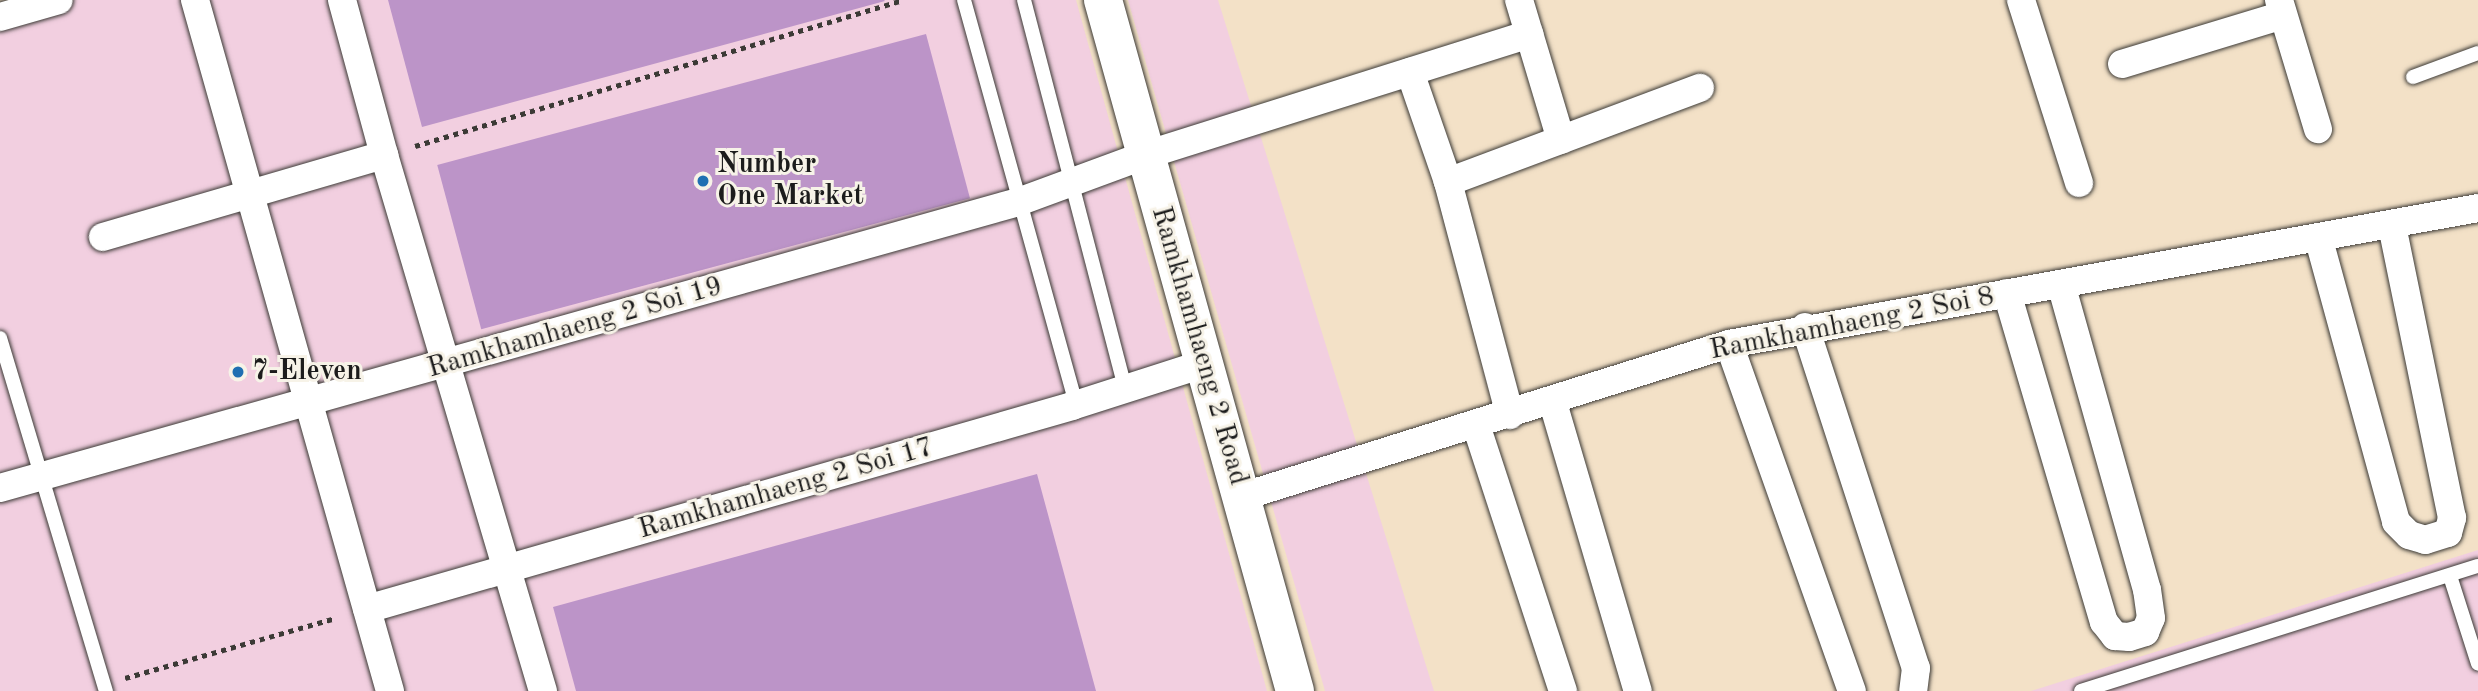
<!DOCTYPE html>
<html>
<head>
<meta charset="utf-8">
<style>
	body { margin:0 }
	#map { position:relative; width:2478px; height:691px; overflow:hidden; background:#f3e1c7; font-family:"Old Standard TT",serif }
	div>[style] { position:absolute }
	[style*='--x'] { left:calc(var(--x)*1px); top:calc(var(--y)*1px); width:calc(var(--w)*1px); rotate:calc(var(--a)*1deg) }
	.built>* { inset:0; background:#f2cfe0 }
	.building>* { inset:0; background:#bc94c8; transform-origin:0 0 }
	.path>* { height:4.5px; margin-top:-2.25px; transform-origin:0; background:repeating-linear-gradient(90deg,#3c3a36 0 5px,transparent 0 10px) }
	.roads { filter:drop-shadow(0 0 2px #3c3a36) drop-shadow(0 0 2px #3c3a36) }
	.service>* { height:14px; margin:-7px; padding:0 7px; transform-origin:7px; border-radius:7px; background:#fff }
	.minor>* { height:28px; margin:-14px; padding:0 14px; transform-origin:14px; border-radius:14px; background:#fff }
	.secondary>* { height:38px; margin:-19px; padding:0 19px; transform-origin:19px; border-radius:19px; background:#fff }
	.dots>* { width:19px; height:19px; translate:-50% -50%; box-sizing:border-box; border:4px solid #f7f3e8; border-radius:50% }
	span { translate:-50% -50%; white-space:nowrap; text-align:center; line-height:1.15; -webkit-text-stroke:6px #f7f3e8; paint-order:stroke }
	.poi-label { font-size:28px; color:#1c1c1c; font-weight:700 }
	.left { translate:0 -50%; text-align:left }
	.street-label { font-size:28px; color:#1c1c1c }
</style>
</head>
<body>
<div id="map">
	<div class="built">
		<i style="clip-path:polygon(74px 0,1076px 0,1267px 691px,0 691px,0 25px)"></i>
		<i style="clip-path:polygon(1128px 0,1218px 0,1434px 691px,1325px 691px)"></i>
		<i style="clip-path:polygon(2478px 550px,2478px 691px,2031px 691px)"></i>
	</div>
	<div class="building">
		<i style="clip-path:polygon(388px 0,884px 0,885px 1px,422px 127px)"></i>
		<i style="left:926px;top:34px;width:170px;height:506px;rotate:75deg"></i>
		<i style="clip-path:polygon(1037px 474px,1096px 691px,576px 691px,553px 607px)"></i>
	</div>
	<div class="path">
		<i style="--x:415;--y:146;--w:509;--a:-16.66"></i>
		<i style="--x:125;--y:678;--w:219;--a:-15.9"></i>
	</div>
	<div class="roads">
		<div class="service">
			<i style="--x:964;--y:0;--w:420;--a:74.5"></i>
			<i style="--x:1024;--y:0;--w:402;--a:75.4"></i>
			<i style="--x:2413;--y:77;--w:69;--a:-20.3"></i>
			<i style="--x:0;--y:338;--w:369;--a:73.3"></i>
			<i style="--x:2450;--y:576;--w:92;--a:72.3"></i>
			<i style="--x:2081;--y:691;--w:416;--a:-17.5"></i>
		</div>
		<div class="minor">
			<i style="--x:195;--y:0;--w:718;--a:74.24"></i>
			<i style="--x:342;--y:0;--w:161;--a:74.8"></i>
			<i style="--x:384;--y:155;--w:559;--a:73.48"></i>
			<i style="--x:1519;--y:0;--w:146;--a:73.3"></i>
			<i style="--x:2021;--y:0;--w:192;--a:72.4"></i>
			<i style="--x:2279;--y:0;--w:135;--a:73.2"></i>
			<i style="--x:0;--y:17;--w:61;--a:-16.1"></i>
			<i style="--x:2122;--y:64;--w:168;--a:-16.9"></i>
			<i style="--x:1410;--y:72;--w:116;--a:70.9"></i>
			<i style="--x:103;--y:237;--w:293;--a:-16.3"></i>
			<i style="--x:2319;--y:240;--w:292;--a:74.7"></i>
			<i style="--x:2396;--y:522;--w:18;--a:45"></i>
			<i style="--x:2409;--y:535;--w:17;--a:17"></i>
			<i style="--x:2425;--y:540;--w:24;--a:-17"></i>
			<i style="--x:2448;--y:533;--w:16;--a:-75"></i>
			<i style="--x:2452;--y:518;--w:299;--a:-101.6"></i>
			<i style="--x:2007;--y:293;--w:343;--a:73.6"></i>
			<i style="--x:2104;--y:622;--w:18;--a:52"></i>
			<i style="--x:2115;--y:636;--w:14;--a:4"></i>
			<i style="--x:2129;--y:637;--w:17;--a:-17"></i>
			<i style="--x:2145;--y:632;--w:15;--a:-67"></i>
			<i style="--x:2151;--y:618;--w:28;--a:-98"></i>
			<i style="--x:2147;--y:590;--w:318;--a:-105.7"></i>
			<i style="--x:1805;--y:327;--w:359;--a:72"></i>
			<i style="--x:1916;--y:668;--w:23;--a:97"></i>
			<i style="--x:1729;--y:344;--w:368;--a:70.5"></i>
			<i style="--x:1553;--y:403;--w:300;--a:73.6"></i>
			<i style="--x:1510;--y:415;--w:241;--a:-104.9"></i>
			<i style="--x:1448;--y:182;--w:269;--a:-20.5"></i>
			<i style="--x:1476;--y:425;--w:280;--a:71.9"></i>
			<i style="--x:0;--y:488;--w:1057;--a:-15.69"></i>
			<i style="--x:1018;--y:202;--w:136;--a:-20.2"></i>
			<i style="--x:1146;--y:155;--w:402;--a:-17.5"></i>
			<i style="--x:1241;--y:497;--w:511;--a:-17.41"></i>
			<i style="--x:1729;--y:344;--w:761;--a:-10.29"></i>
			<i style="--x:367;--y:609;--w:734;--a:-16.06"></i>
			<i style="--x:1072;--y:406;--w:138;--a:-17.8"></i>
		</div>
		<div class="secondary">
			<i style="--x:1103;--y:0;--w:717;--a:74.47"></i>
		</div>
	</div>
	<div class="dots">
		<i style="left:703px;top:181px;background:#1f6fb2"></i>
		<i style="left:238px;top:372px;background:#1f6fb2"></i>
	</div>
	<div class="poi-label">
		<span class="left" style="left:717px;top:181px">Number<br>One Market</span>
		<span class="left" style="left:252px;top:372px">7-Eleven</span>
	</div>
	<div class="street-label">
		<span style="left:1852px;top:324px;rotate:-11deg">Ramkhamhaeng 2 Soi 8</span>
		<span style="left:575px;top:328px;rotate:-16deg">Ramkhamhaeng 2 Soi 19</span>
		<span style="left:1199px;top:346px;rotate:74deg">Ramkhamhaeng 2 Road</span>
		<span style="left:786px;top:489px;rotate:-16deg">Ramkhamhaeng 2 Soi 17</span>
	</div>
</div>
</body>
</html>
